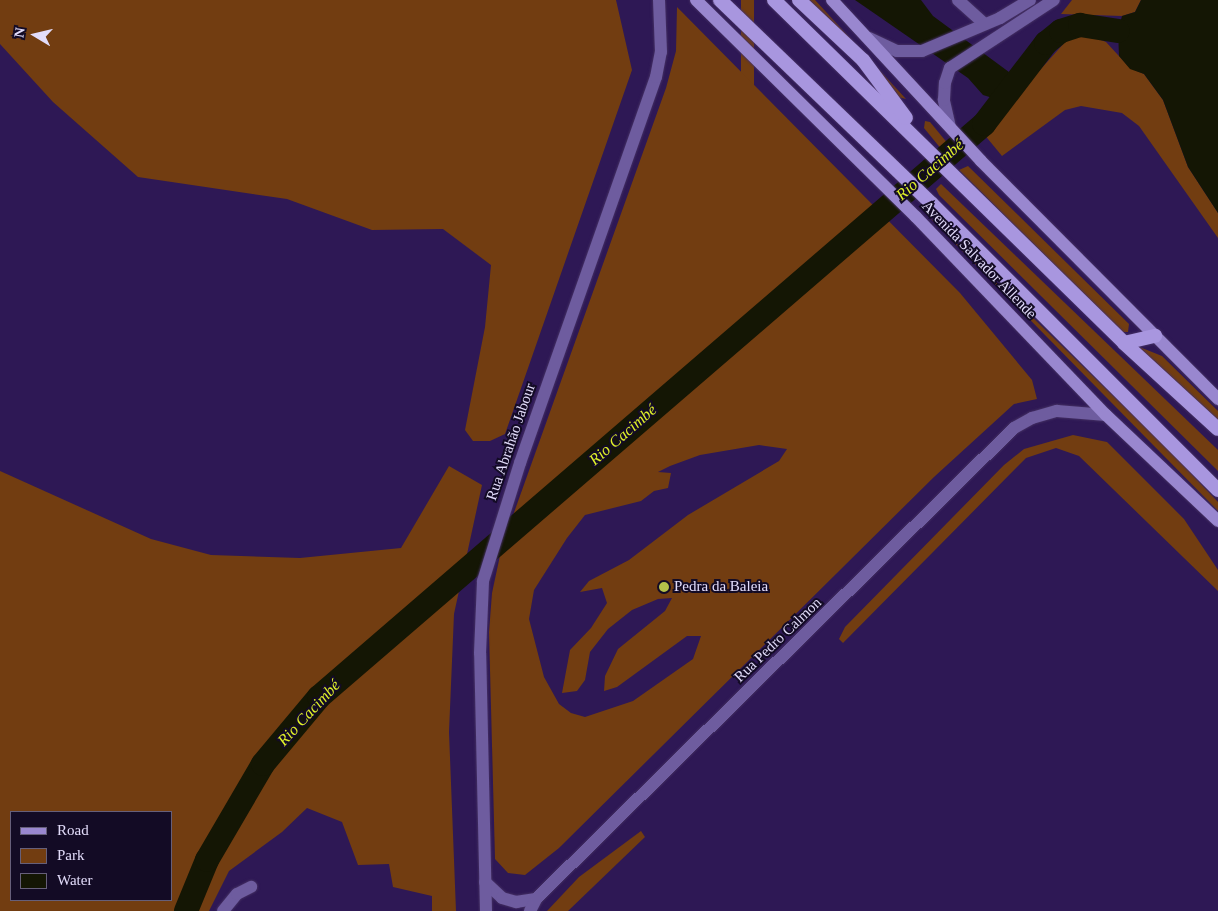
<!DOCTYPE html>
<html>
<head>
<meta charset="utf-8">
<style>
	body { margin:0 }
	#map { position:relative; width:1218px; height:911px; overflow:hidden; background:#2e1855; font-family:Georgia,serif }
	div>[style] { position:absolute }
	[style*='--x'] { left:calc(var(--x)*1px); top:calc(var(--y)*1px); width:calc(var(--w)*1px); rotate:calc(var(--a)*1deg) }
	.green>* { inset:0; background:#723d11; transform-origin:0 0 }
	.water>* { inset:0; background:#141604 }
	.river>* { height:24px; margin:-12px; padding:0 12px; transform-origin:12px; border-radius:12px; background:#141604 }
	.roads { filter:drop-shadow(0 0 1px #443063) drop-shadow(0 0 1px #443063) }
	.minor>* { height:12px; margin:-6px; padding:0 6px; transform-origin:6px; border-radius:6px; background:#6e5c9f }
	.tertiary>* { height:12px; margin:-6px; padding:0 6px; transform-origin:6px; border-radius:6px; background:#6e5c9f }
	.primary>* { height:12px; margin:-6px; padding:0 6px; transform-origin:6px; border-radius:6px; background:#9987cf }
	.trunk>* { height:14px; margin:-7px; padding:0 7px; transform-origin:7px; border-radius:7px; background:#a896df }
	.dots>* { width:14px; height:14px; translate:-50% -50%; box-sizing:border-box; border:2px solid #130b25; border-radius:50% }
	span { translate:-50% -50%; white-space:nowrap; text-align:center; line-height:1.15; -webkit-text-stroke:4px #130b25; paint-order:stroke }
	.street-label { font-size:15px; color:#e2dcfa }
	.poi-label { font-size:15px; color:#e2dcfa }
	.left { translate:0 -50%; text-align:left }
	.water-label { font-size:16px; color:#e0f129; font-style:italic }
	.legend { position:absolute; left:10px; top:811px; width:162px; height:90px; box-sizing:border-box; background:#130b25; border:1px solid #665f7a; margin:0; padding:6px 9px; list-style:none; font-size:15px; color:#e2dcfa }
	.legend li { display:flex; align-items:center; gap:10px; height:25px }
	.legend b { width:25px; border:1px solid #665f7a }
	.north { position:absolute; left:10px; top:10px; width:50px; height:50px; -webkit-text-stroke:4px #130b25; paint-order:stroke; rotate:279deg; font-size:14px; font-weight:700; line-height:20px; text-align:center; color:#e2dcfa }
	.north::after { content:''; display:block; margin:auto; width:18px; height:22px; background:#e2dcfa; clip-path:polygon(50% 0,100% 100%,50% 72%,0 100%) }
</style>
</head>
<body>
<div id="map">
	<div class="green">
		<i style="clip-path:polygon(0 0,616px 0,632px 70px,505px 434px,490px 441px,473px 441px,465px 430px,485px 327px,491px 265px,443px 229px,372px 230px,287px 199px,138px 177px,53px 102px,0 44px)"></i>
		<i style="left:741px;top:0;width:13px;height:242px"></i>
		<i style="clip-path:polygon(808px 0,815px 0,906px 99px,898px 97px)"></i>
		<i style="clip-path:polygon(1072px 0,1141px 0,1135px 12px,1122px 16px,1061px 14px)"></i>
		<i style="clip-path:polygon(evenodd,677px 7px,960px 293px,1032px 380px,1037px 399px,1014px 404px,934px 477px,559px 848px,525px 875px,508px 873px,495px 859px,489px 632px,492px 593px,502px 546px,666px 88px,676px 51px,677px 7px,759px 445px,787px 449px,779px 461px,688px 515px,629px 560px,589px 581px,580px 592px,602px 588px,607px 603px,591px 628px,570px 650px,562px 693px,577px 691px,585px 680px,590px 652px,608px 629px,632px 610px,658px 599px,672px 598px,665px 611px,618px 649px,605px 676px,604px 691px,617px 687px,687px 636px,701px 636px,693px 659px,633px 701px,585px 717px,571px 713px,559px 704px,544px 677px,529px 619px,534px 590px,567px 538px,585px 515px,641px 501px,654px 491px,668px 488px,671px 473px,658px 472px,670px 466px,700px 455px,759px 445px)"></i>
		<i style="clip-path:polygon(1086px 34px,1106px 42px,1130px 68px,1144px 74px,1163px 100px,1188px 167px,1218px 213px,1218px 238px,1139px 126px,1122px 113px,1081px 106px,1065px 110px,1002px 156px,983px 133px,1066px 41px)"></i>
		<i style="clip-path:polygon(925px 121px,930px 122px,949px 145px,942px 150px,924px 128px)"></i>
		<i style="clip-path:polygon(968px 166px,1129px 324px,1128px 332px,1122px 332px,959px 170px)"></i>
		<i style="clip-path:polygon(941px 184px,1218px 450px,1218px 471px,939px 195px,936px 189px)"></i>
		<i style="clip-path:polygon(923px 211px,1167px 448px,1218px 502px,1218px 511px)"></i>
		<i style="clip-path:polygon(1137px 346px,1162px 356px,1218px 411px,1218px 424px)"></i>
		<i style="clip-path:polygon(1073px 435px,1107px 442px,1184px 519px,1218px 570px,1218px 591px,1079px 456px,1056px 448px,1026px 458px,843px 643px,839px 639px,845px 627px,1004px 465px,1024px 449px)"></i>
		<i style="clip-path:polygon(evenodd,449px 466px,482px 485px,454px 614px,449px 732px,456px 911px,432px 911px,432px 896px,393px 887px,389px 864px,358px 865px,342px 822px,307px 808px,282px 832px,229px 871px,209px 911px,0 911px,0 471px,151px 539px,211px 555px,300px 558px,401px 548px,449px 466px,11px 812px,171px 812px,171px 900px,11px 900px,11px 812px)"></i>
		<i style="clip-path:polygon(641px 831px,645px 837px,568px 911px,547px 911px,579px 877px)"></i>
	</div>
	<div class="water">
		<i style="clip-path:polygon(855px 0,921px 0,933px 16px,1013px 75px,996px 99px,983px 95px,968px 78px)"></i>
		<i style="clip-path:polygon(1141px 0,1218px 0,1218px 213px,1188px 167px,1163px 100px,1144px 74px,1130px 69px,1119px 56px,1118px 31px,1122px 16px,1135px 12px)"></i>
	</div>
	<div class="river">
		<i style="--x:186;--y:911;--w:55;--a:-67.6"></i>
		<i style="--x:207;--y:860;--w:111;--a:-59.7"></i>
		<i style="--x:263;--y:764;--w:87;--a:-50.1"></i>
		<i style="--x:319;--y:697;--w:878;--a:-40.75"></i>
		<i style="--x:984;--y:124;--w:102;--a:-52.6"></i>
		<i style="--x:1046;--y:43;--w:19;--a:-39"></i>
		<i style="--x:1061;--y:31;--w:20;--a:-18"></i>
		<i style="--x:1080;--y:25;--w:38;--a:9"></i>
	</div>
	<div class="roads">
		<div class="minor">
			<i style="--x:958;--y:0;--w:36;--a:42"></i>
			<i style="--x:869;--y:38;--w:31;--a:25"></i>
			<i style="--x:897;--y:51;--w:25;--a:0"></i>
			<i style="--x:922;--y:51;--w:85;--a:-22.9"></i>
			<i style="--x:1000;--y:18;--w:35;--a:-31"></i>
			<i style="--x:950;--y:127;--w:28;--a:-103"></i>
			<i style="--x:944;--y:100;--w:17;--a:-87"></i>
			<i style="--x:945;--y:83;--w:16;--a:-72"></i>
			<i style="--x:950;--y:68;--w:124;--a:-33.2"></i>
			<i style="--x:223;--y:911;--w:22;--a:-51"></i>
			<i style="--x:237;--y:894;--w:16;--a:-27"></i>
		</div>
		<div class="tertiary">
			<i style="--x:485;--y:882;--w:23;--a:43"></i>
			<i style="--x:502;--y:898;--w:15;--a:16"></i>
			<i style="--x:516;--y:902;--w:20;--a:-9"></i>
			<i style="--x:486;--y:911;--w:258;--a:-91.3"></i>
			<i style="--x:480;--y:653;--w:72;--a:-87.6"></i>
			<i style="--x:483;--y:581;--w:124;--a:-72.6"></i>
			<i style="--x:520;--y:463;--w:409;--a:-70.6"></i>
			<i style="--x:656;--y:77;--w:25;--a:-79"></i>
			<i style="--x:661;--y:52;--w:52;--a:-92.2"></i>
			<i style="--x:530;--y:911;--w:13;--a:-63"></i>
			<i style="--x:536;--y:899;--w:671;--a:-44.58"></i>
			<i style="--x:1014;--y:428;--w:21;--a:-29"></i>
			<i style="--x:1032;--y:418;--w:26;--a:-16"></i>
			<i style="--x:1057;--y:411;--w:49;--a:4.7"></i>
		</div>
		<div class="primary">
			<i style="--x:696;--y:0;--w:309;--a:44.6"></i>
			<i style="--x:916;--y:217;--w:274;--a:46.2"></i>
			<i style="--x:1106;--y:415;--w:154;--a:43.4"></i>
			<i style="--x:832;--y:0;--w:219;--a:47.2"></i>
			<i style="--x:981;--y:161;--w:336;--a:45.1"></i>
		</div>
		<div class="trunk">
			<i style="--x:720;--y:0;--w:293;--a:43.9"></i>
			<i style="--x:931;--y:203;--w:406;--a:45"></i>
			<i style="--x:774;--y:0;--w:490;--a:44.4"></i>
			<i style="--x:1124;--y:343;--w:127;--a:42.5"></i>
			<i style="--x:799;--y:0;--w:88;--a:43.2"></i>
			<i style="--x:863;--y:60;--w:72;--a:53.4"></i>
			<i style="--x:1124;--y:343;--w:32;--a:-13"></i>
		</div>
	</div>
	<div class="dots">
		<i style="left:664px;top:587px;background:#b5c24a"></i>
	</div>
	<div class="street-label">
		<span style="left:979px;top:260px;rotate:46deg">Avenida Salvador Allende</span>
		<span style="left:511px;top:442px;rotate:-71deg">Rua Abrahão Jabour</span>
		<span style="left:778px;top:640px;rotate:-44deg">Rua Pedro Calmon</span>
	</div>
	<div class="poi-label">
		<span class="left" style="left:674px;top:587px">Pedra da Baleia</span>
	</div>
	<div class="water-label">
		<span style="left:930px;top:170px;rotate:-41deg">Rio Cacimbé</span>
		<span style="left:623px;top:435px;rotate:-41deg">Rio Cacimbé</span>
		<span style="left:309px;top:713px;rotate:-47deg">Rio Cacimbé</span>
	</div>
	<ul class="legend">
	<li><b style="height:6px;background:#9987cf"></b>Road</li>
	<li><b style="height:14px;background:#723d11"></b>Park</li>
	<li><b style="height:14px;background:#141604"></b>Water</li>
	</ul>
	<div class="north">N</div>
</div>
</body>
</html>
